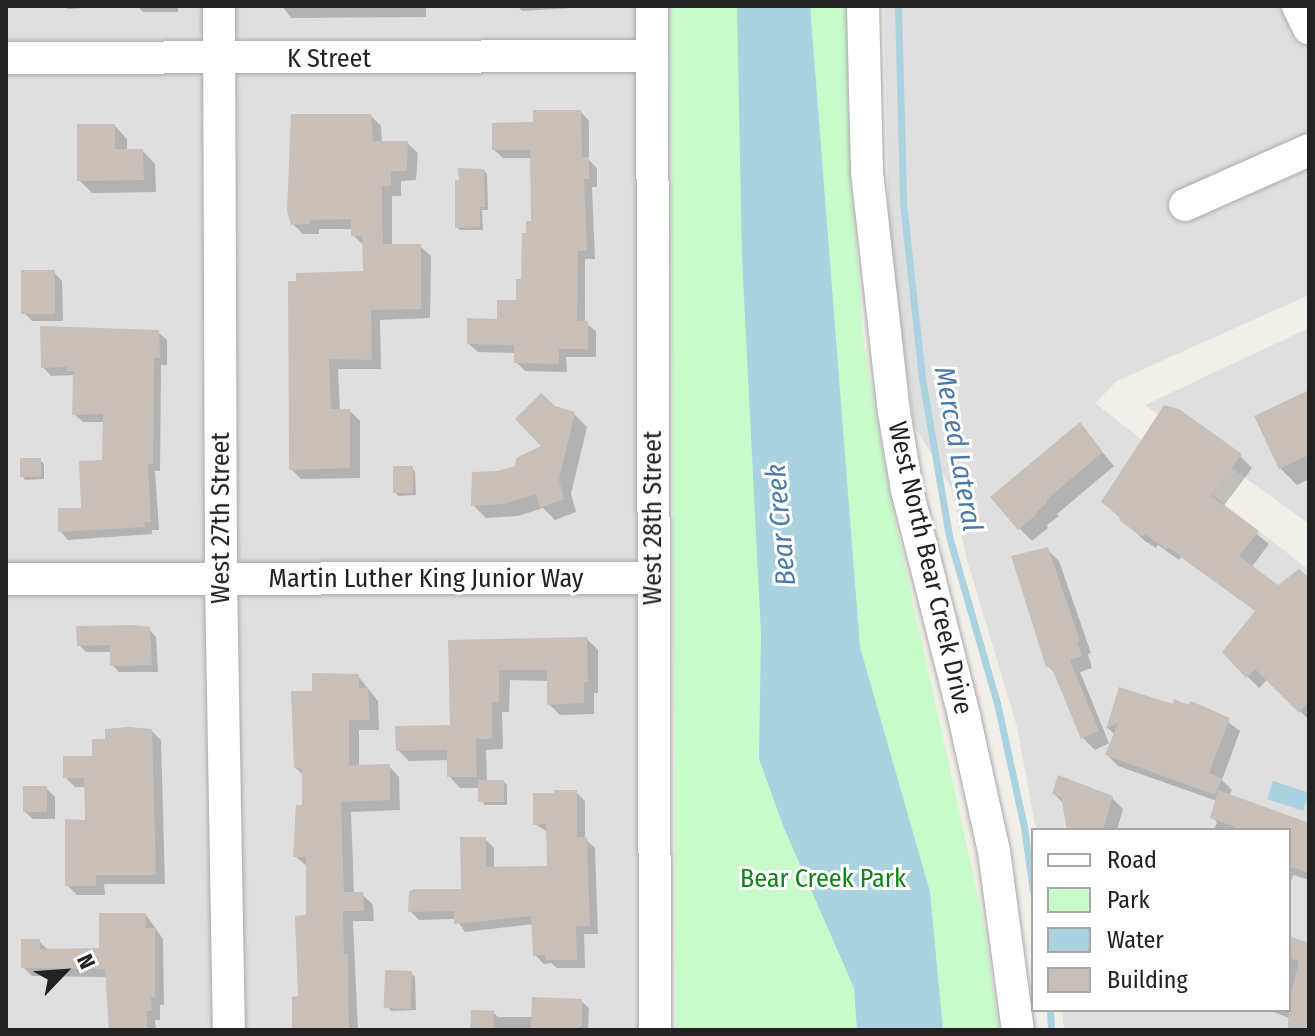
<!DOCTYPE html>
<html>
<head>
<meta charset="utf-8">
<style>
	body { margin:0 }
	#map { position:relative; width:1315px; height:1036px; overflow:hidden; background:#f2efe9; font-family:"Fira Sans Condensed",sans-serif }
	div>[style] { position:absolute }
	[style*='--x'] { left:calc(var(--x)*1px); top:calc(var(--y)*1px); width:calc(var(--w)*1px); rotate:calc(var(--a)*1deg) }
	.residential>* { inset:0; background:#e0dfdf; transform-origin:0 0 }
	.park>* { inset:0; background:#c8facc }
	.water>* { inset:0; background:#aad3df; transform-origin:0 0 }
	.shadow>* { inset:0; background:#0003 }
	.stream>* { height:7px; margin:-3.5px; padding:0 3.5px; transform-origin:3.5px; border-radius:3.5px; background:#aad3df }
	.building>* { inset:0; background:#c7bfb8; transform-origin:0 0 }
	.roads { filter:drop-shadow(0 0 2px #a9a9a9) drop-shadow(0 0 2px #a9a9a9) }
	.minor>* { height:32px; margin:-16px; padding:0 16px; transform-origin:16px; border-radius:16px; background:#fff }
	span { translate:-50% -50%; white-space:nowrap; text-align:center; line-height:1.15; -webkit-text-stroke:6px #fff; paint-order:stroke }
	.street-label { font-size:26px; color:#222 }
	.park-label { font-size:26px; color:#0c8416 }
	.water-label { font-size:28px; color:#4a7aab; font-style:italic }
	.frame { position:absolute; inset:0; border:8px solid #222; pointer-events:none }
	.legend { position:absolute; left:1031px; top:828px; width:260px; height:184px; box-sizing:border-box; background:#fff; border:2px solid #a7a7a7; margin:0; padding:10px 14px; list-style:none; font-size:24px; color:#222 }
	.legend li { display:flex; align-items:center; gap:16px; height:40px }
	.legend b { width:40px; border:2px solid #a7a7a7 }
	.north { position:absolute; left:24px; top:932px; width:80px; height:80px; -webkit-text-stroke:6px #fff; paint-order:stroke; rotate:65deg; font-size:22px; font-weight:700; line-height:32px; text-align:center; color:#222 }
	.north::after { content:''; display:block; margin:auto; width:28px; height:36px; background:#222; clip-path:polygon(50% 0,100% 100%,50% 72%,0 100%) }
</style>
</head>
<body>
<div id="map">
	<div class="residential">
		<i style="left:6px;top:6px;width:664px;height:1024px"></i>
		<i style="clip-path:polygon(884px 6px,1309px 6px,1309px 295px,1117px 381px,1095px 403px,1309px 570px,1309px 1030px,1064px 1030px,1062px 1010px,1289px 1010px,1289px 830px,1036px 830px,1017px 727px,967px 560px,951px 487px,914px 425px,889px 232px)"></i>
		<i style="clip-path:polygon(1309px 328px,1309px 524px,1145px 405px)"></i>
	</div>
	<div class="park">
		<i style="clip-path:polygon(670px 6px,847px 6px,850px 165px,864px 346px,896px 525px,983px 919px,999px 1030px,676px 1030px)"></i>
	</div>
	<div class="water">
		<i style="clip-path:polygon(737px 6px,810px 6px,860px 647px,930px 892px,943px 1030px,857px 1030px,854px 988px,784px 828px,759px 759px,761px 633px,742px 258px)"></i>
		<i style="left:1273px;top:781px;width:38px;height:19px;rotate:18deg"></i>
	</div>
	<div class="shadow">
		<i style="clip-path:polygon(65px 6px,98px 6px,98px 7px,68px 9px)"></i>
		<i style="clip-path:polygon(137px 6px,178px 6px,178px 12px,143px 12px)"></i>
		<i style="clip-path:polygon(282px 6px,426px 6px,426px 17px,291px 18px)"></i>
		<i style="clip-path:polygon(517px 6px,588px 6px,588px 7px,522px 11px)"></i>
		<i style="clip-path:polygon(581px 112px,589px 121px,589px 160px,597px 168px,597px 187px,592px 187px,595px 259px,585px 259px,585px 323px,596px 331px,596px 357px,566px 357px,567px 372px,525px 371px,516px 362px,516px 353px,478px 352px,469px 344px,518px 302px,528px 234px,533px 223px,532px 158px,503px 158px,494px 150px,534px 124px)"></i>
		<i style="clip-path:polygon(371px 116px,381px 126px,382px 143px,407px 143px,418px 153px,416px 180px,401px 181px,401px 196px,392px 196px,392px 246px,420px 246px,431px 256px,430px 318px,380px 320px,381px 369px,338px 369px,340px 411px,350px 411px,360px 421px,360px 478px,301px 479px,291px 469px,289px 431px,365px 273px,364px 246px,353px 235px,353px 229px,319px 229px,319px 234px,303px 234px,293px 224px)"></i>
		<i style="clip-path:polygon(115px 126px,127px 139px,127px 151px,143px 151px,155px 164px,156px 192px,92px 193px,79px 180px)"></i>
		<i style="clip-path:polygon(484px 171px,487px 174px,488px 210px,482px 210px,483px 230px,460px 230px,457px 227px)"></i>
		<i style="clip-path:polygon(54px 272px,62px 281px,63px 321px,32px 321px,24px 313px)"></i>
		<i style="clip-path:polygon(158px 332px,167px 340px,167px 365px,161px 365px,160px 471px,155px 471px,159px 530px,152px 530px,152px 534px,68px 540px,60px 531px,83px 509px,104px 462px,105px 422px,83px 422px,74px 414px,74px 375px,51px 376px,43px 367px)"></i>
		<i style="clip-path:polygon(1309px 393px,1309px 479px,1297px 485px,1280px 468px)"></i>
		<i style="clip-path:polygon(554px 408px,574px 414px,587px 427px,571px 494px,576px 512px,555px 520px,543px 508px,518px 516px,486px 518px,473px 505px,498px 473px,517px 468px,545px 447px)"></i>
		<i style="clip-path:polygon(1079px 424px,1114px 466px,1057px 514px,1059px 516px,1047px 525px,1048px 528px,1032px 541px,1019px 528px)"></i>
		<i style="clip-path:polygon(1240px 456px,1252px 468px,1223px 507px,1269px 544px,1251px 568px,1278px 587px,1309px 581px,1309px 720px,1268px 679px,1259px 688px,1247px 676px,1257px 612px,1181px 557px,1179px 560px,1158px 545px,1156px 548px,1145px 541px,1103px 502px)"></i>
		<i style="clip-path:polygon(40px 460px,44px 464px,44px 479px,25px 480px,22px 476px)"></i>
		<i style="clip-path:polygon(412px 468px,415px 472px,416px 495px,398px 496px,395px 492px)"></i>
		<i style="clip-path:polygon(1047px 549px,1059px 561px,1091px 653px,1088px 654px,1092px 668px,1080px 672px,1109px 743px,1095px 750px,1083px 738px,1056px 674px,1048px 666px)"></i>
		<i style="clip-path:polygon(149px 629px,156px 637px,158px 672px,119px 672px,112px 665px,112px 652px,86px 652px,79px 645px)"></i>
		<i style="clip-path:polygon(587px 639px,598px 650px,598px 693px,594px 693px,594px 714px,560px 715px,549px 704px,549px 681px,510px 680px,509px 712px,502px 712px,503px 749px,486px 750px,487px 782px,504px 782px,507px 785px,507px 805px,484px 805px,480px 788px,460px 788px,449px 776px,449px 760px,409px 761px,398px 750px,452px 727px,451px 642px)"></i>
		<i style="clip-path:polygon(358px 676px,378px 701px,379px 730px,359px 730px,359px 767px,389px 766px,399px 777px,400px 810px,351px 812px,354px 894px,362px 894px,373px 905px,374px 921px,353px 921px,358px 1030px,294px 1030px,308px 916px,308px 867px,295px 856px,304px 807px,304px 776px,296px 768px,314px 693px)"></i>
		<i style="clip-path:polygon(1121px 690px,1174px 706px,1176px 701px,1215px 712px,1240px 731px,1222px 780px,1232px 790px,1229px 796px,1309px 826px,1309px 880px,1293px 875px,1289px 887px,1289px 830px,1214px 830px,1217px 822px,1212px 817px,1217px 801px,1118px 766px,1107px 755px,1115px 735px,1108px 728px)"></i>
		<i style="clip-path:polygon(152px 731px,161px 740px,165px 884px,104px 884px,105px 895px,77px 895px,67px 885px,87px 822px,86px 787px,75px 787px,65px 777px,94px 758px)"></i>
		<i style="clip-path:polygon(46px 788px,55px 797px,55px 819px,33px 819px,24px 811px)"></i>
		<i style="clip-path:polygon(576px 792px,585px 801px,585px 839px,595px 848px,598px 934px,584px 934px,585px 968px,557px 968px,551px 963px,544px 964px,535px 955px,534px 924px,465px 932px,456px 919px,419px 920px,410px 911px,463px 891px,485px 839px,494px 848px,494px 869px,549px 868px,549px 833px,535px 824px)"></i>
		<i style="clip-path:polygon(1054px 794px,1112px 798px,1123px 809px,1117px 830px,1069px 830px,1064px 804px)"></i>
		<i style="clip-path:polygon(146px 915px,163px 939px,164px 1005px,160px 1005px,160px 1020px,155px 1020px,156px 1030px,110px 1030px,108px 977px,32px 976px,23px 967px,39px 941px,49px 951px,101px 950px)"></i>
		<i style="clip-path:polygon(1289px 938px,1309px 945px,1309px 1030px,1288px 1030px,1289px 1018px,1269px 1010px,1289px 1010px)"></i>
		<i style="clip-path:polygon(411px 973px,415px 977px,416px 1010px,391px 1011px,388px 1007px)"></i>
		<i style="clip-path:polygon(581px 1001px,589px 1008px,588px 1030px,473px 1030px,493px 1012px,498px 1017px,534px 1017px)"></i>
	</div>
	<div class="stream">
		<i style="--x:898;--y:6;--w:197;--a:88.5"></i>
		<i style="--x:903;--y:203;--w:176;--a:83.8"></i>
		<i style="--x:922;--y:378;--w:160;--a:80.3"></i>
		<i style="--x:949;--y:536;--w:174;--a:74"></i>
		<i style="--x:997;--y:703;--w:127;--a:77.7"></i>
		<i style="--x:1024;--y:827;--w:65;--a:82"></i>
		<i style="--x:1050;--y:1010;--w:20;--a:87"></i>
	</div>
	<div class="building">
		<i style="clip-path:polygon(533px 110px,581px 110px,582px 157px,589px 157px,589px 179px,584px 179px,587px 251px,578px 251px,577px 321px,588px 321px,588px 349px,559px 349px,559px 364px,514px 363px,514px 345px,467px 344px,467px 318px,497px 319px,497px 300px,516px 300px,516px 279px,521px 279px,522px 233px,526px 233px,526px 221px,531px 221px,530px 150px,492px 150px,492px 123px,533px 122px)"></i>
		<i style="clip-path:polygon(291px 114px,371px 114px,373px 141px,408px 141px,407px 171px,391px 171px,391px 186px,382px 186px,383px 244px,421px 244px,421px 309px,371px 310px,372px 360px,329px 359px,331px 409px,350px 409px,350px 468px,289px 470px,288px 281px,296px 281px,296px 273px,363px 271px,362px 236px,351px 236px,351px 219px,310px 220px,310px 224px,291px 225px,287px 211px)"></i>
		<i style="clip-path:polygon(77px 124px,115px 124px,115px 149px,143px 149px,144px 180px,77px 181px)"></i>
		<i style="clip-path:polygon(458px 168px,484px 169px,485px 207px,480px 207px,480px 227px,455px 228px,455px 180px,459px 180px)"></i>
		<i style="left:21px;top:270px;width:34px;height:44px"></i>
		<i style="clip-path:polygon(40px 326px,159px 330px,160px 358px,154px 358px,153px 464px,148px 464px,151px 522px,144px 522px,145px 527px,58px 532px,58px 508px,81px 508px,79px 461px,102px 460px,103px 414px,72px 415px,73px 371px,67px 371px,67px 367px,41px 368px)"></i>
		<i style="clip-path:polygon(1309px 390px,1309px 455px,1279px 469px,1254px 416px)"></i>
		<i style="clip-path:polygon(541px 393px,555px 406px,575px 412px,559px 480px,564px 499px,540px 508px,536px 494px,504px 504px,471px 506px,472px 472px,498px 471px,515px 466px,516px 458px,541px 446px,515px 419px)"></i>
		<i style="clip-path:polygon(1164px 405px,1179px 409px,1242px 454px,1211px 496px,1259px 531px,1239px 556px,1278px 585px,1299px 569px,1309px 578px,1309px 701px,1299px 713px,1255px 669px,1246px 678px,1222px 652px,1255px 611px,1168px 547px,1167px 550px,1145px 534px,1143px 537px,1131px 529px,1119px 520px,1121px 517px,1101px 502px)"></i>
		<i style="clip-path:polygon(1080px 422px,1103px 452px,1046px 500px,1048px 502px,1036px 512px,1037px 514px,1018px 530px,990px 497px)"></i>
		<i style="left:20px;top:458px;width:21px;height:19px"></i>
		<i style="left:393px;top:466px;width:20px;height:27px"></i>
		<i style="clip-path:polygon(1048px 547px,1080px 641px,1077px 642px,1082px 656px,1070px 660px,1099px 731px,1081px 739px,1051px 666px,1046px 667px,1011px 556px)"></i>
		<i style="clip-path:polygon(134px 625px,150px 627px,152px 665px,110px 666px,110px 645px,77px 646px,76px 626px)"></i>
		<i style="clip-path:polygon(587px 637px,588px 682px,584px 682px,584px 703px,547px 705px,547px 670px,499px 670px,499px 702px,492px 702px,492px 739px,476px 739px,477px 777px,447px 777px,447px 750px,396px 751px,395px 726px,450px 725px,448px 640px)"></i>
		<i style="clip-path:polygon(312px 673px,359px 674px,359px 688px,368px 688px,370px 720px,349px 720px,349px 765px,390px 764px,390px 800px,341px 802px,344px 892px,363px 892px,364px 911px,343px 911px,344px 954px,348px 954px,349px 1030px,292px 1030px,292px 997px,298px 996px,295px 916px,306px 915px,306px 857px,293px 857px,296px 805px,302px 805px,302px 768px,294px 768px,291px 691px,312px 691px)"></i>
		<i style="clip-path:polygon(1119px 687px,1173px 704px,1174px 699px,1188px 705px,1191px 701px,1230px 718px,1209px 773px,1222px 778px,1215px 795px,1105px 755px,1118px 723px,1106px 729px)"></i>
		<i style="clip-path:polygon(129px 727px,152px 729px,156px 875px,96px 875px,96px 886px,65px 886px,65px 819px,85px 820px,84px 778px,63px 778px,63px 756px,92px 756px,92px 739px,105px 739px,105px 729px)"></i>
		<i style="clip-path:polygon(1058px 775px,1113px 796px,1103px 830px,1067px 830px,1061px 797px,1052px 794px)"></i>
		<i style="left:478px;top:780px;width:26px;height:22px"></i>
		<i style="left:23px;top:786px;width:24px;height:26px"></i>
		<i style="clip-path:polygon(554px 790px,577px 790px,577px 837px,587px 837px,590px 926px,576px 926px,577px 960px,546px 960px,545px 955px,533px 956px,531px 916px,454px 924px,454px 911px,408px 912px,409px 891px,414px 889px,461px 889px,460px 837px,486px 837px,486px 867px,547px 866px,546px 824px,533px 825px,533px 793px,554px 793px)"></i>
		<i style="clip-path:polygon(1218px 790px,1309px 823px,1309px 873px,1289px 866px,1289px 830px,1234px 830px,1235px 827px,1210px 818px)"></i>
		<i style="clip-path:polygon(99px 913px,146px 913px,146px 928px,155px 928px,155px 997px,151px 997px,152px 1011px,147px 1011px,147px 1028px,109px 1030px,105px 969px,21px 968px,21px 939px,40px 939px,40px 949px,99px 948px)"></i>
		<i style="clip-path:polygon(1289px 936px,1309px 943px,1309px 1030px,1288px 1030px,1289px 1001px,1299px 961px,1289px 957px)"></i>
		<i style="left:385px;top:970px;width:27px;height:38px;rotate:2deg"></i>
		<i style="clip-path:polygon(532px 997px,582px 999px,582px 1026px,574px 1030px,531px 1030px)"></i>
		<i style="left:471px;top:1010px;width:23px;height:20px;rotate:2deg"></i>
	</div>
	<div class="roads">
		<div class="minor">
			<i style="--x:219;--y:6;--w:573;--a:89.8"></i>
			<i style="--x:221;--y:579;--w:451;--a:89"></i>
			<i style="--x:652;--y:6;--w:1024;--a:89.83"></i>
			<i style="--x:863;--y:6;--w:166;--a:88.6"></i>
			<i style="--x:867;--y:172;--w:242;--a:83.6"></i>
			<i style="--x:894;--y:412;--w:79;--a:80.5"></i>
			<i style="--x:907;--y:490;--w:233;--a:75.8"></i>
			<i style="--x:964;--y:716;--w:138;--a:77.5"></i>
			<i style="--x:994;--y:851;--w:181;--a:82.4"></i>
			<i style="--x:1298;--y:6;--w:25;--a:64"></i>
			<i style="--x:6;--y:58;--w:646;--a:-0.18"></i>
			<i style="--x:1185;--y:205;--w:136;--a:-23.9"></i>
			<i style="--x:6;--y:579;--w:648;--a:-0.09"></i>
		</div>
	</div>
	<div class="street-label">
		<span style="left:329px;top:59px">K Street</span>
		<span style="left:221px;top:518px;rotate:-90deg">West 27th Street</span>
		<span style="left:653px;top:518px;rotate:-90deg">West 28th Street</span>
		<span style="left:930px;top:568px;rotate:77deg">West North Bear Creek Drive</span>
		<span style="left:426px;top:579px">Martin Luther King Junior Way</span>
	</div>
	<div class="park-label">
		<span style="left:823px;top:879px">Bear Creek Park</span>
	</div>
	<div class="water-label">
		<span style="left:958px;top:449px;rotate:80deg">Merced Lateral</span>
		<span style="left:781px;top:525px;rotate:-95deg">Bear Creek</span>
	</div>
	<div class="frame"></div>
	<ul class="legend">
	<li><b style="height:10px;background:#fff"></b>Road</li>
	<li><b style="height:22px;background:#c8facc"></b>Park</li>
	<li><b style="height:22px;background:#aad3df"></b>Water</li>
	<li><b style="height:22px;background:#c7bfb8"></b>Building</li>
	</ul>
	<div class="north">N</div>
</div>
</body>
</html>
